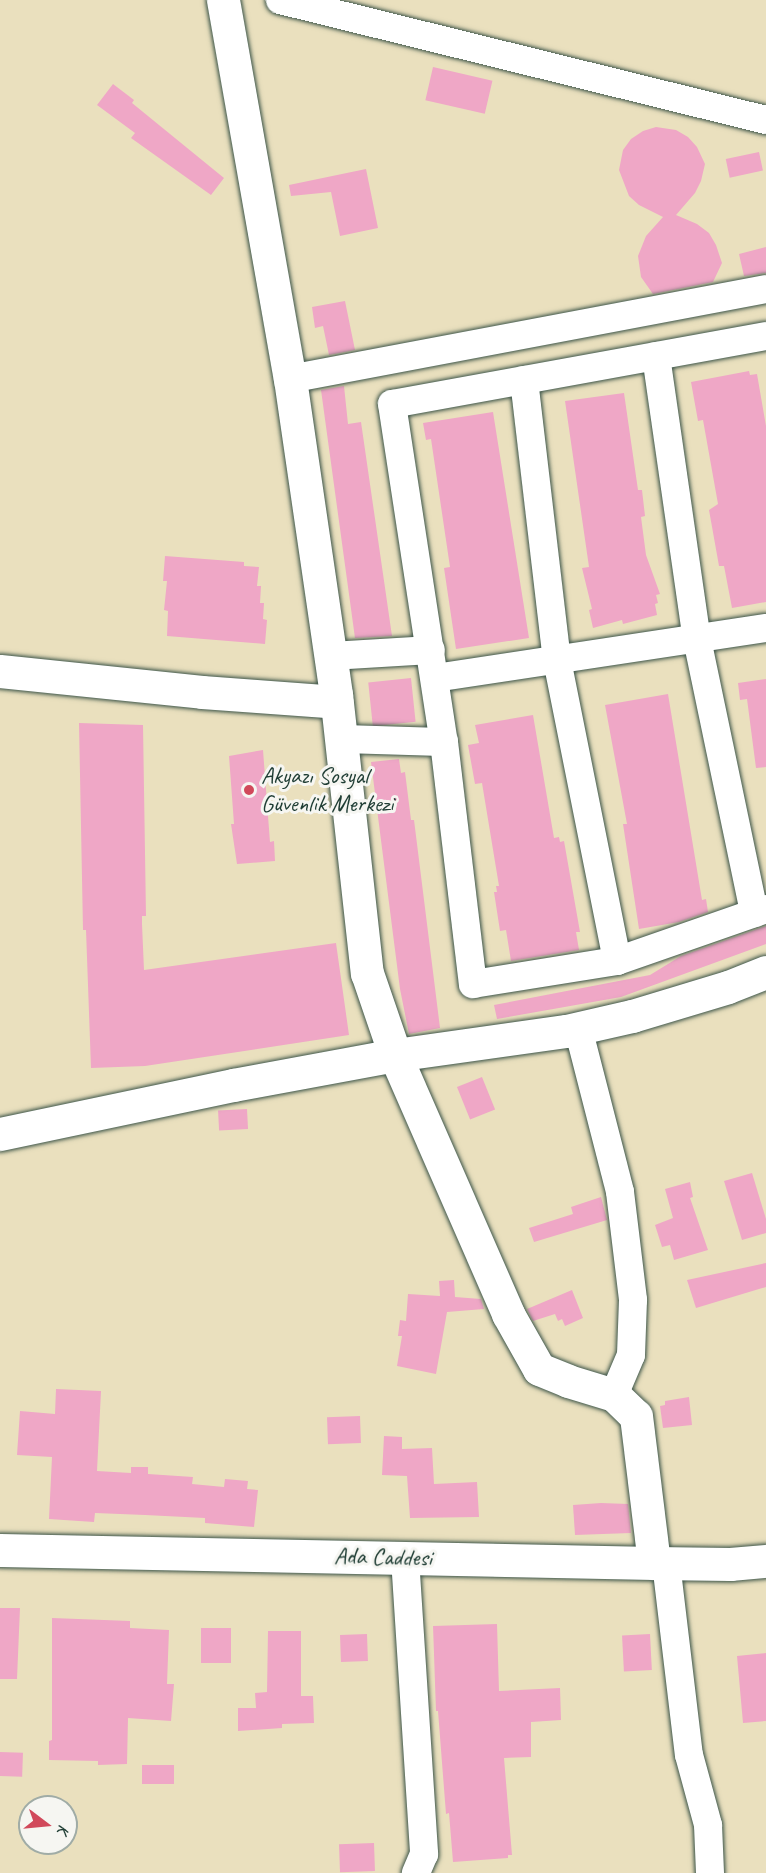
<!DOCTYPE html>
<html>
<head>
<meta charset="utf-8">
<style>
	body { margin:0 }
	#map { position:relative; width:766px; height:1873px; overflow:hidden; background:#eae0be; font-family:Caveat,sans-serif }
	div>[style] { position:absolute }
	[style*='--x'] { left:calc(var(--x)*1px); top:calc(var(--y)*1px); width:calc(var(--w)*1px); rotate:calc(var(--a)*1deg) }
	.building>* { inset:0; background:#efa7c6; transform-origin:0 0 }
	.roads { filter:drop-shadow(0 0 2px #3d5549) drop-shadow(0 0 2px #3d5549) }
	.minor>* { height:28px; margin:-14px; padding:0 14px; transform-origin:14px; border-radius:14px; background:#fff }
	.major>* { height:33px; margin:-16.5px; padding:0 16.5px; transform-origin:16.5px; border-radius:16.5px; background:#fff }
	.dots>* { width:16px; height:16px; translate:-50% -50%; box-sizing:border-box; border:3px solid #f6f6f2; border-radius:50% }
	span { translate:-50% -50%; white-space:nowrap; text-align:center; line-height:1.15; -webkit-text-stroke:6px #f6f6f2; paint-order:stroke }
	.poi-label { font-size:24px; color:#1f3d34 }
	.left { translate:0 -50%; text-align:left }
	.street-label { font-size:24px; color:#1f3d34 }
	.north { position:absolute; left:18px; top:1795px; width:60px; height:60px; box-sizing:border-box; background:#f6f6f2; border:2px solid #a0aca6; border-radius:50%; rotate:106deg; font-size:16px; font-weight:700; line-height:24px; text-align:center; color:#1f3d34 }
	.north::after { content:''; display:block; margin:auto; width:21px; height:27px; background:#d1495b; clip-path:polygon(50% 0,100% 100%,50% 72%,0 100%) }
</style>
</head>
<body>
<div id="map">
	<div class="building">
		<i style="left:433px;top:67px;width:61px;height:34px;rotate:13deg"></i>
		<i style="clip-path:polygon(113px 84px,134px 100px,132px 103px,224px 178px,211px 195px,131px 138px,135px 133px,97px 105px)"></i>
		<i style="clip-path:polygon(656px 127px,676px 130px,688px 137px,697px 147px,705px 164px,701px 181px,695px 193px,676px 215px,697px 224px,709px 233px,716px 245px,722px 263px,713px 282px,653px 294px,641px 277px,638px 256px,646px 236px,663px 217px,639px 205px,629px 196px,619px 170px,623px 150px,631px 139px,643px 131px)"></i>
		<i style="left:759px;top:152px;width:19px;height:34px;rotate:78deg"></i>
		<i style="clip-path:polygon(366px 169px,378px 228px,340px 236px,331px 192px,291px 196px,289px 185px)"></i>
		<i style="clip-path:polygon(766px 247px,766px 273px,744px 276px,739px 254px)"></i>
		<i style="clip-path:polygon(345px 301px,355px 350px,329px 355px,323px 326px,315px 328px,312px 307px)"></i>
		<i style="clip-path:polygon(749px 371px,750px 375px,757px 374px,766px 426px,766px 602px,732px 608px,724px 566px,719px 566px,709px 510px,718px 504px,703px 420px,698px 421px,691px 382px)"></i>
		<i style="clip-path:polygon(344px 386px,348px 424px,361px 422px,392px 636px,355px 638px,321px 390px)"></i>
		<i style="clip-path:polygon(624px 393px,638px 490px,642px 490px,645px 516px,641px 517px,646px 555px,660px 594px,656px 595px,658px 603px,655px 604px,657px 615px,623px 624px,622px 620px,593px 628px,589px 610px,592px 609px,582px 568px,589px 567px,565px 401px)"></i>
		<i style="clip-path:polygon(493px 412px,529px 638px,456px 649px,444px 568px,450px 567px,431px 439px,426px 440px,423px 423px)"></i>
		<i style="clip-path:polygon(165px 556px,244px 562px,244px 566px,259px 567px,257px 586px,261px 586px,260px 603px,264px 603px,263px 619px,267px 620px,265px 644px,167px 636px,168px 611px,164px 610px,167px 581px,163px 581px)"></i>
		<i style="left:411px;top:678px;width:44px;height:43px;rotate:84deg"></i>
		<i style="clip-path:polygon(766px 679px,766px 767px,756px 768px,747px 699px,740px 700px,738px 683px)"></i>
		<i style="clip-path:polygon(668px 694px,702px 900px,706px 899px,708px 912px,679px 922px,639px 929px,623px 824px,627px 824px,605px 705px)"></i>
		<i style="clip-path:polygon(533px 715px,554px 838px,559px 837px,560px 842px,564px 841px,580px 932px,576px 932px,579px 950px,511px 961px,506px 930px,500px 931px,494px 892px,497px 892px,496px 886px,499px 886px,482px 783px,475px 784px,468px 745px,479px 743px,475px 725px)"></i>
		<i style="clip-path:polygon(79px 723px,143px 725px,146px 916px,142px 916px,142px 924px,144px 970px,336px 943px,349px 1035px,145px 1066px,91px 1068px,86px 930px,83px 930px)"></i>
		<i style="clip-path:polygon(263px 750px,270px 842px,274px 841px,275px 861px,237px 864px,231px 824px,234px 824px,229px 756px)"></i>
		<i style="clip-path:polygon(399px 759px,401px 773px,405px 772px,411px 820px,414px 820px,440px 1028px,409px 1034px,400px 989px,371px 762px)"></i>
		<i style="clip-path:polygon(766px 926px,766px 944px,621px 997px,497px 1019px,494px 1005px,650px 975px,681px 956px)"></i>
		<i style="left:482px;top:1077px;width:35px;height:27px;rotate:68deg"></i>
		<i style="left:247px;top:1109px;width:20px;height:29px;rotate:87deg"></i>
		<i style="clip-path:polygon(752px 1173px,766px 1219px,766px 1233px,742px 1240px,724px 1181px)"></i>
		<i style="clip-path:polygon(690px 1182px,693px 1197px,690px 1198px,708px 1250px,674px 1260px,670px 1245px,662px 1247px,655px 1225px,673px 1218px,665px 1189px)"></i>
		<i style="clip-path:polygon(601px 1197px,607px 1220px,534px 1242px,529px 1228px,573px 1214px,571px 1207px)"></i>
		<i style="clip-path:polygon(766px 1263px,766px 1287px,696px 1308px,687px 1280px)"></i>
		<i style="clip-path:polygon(454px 1280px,455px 1297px,481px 1299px,484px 1309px,447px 1312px,436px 1374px,397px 1366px,402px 1336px,398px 1336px,400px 1320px,406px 1321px,408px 1294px,440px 1296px,439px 1281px)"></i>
		<i style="clip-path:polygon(572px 1290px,583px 1318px,565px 1326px,562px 1319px,558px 1321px,555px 1314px,533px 1321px,527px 1309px)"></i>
		<i style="clip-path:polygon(56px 1389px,101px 1391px,97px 1471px,131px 1473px,131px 1467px,148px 1467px,148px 1474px,193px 1477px,192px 1484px,224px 1487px,225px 1479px,248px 1481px,247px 1489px,258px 1490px,254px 1527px,205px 1523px,205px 1518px,145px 1515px,95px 1513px,94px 1522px,49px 1519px,52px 1457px,17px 1455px,20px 1411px,55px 1414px)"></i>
		<i style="clip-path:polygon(689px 1397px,692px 1425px,663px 1428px,660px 1406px,665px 1405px,665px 1401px)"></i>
		<i style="left:360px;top:1416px;width:27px;height:33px;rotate:88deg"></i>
		<i style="clip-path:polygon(384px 1436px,402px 1437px,402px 1449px,432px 1448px,434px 1484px,477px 1482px,479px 1517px,410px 1518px,407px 1476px,382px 1475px)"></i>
		<i style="clip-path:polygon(601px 1503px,628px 1504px,631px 1533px,575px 1535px,573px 1505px)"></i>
		<i style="clip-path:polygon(0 1608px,20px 1608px,17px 1679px,0 1679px)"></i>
		<i style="clip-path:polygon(52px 1618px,130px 1621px,130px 1628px,169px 1630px,167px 1684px,174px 1684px,171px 1721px,128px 1718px,127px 1764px,98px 1765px,98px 1761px,49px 1760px,49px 1741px,52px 1740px)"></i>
		<i style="clip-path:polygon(497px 1624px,499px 1691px,560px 1688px,561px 1720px,531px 1722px,531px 1757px,504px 1758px,512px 1855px,508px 1855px,508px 1858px,453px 1862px,449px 1813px,446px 1814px,438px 1711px,436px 1711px,433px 1626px)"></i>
		<i style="left:201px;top:1628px;width:30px;height:35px"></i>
		<i style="clip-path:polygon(268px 1631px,301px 1631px,301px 1696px,313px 1696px,314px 1723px,282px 1724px,282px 1728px,238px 1731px,238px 1708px,256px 1708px,255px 1693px,267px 1692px)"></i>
		<i style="left:367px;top:1634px;width:27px;height:27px;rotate:88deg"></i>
		<i style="left:650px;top:1634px;width:36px;height:28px;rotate:87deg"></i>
		<i style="clip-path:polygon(766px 1653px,766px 1721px,743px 1723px,737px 1656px)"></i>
		<i style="left:0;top:1752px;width:23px;height:24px;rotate:2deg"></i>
		<i style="left:142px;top:1765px;width:32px;height:19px"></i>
		<i style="left:374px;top:1843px;width:28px;height:35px;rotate:88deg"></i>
	</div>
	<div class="roads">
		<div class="minor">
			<i style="--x:280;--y:0;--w:501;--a:13.87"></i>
			<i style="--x:766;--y:336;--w:380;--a:169.7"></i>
			<i style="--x:392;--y:404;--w:342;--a:81.3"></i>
			<i style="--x:444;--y:742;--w:244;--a:83.2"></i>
			<i style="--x:473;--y:984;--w:146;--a:-9.1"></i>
			<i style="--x:617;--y:961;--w:158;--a:-19.2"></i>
			<i style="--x:656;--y:356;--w:286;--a:81.8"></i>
			<i style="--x:697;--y:639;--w:280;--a:78.2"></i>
			<i style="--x:290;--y:379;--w:484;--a:-10.7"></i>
			<i style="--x:524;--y:380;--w:282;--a:83.3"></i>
			<i style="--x:557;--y:660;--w:307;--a:78.7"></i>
			<i style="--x:331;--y:656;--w:100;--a:-3.4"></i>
			<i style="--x:435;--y:678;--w:335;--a:-8.6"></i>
			<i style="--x:341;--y:739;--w:103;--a:1.7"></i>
			<i style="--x:578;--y:1028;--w:169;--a:75.6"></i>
			<i style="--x:620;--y:1192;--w:109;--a:83.1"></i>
			<i style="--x:633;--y:1300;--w:55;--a:92.1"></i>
			<i style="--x:631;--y:1355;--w:43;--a:113"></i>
			<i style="--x:405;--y:1558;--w:297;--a:86.3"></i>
			<i style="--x:424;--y:1854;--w:21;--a:113"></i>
			<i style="--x:666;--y:1563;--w:193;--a:83.2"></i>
			<i style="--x:689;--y:1755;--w:73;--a:74.8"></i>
			<i style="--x:708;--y:1825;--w:48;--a:87.6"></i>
		</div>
		<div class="major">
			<i style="--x:223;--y:0;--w:385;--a:80"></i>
			<i style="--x:290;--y:379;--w:318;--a:81.7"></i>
			<i style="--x:336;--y:694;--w:281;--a:83.7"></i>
			<i style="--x:367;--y:973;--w:87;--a:71.1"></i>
			<i style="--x:395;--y:1055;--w:283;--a:66.4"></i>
			<i style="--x:508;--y:1314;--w:63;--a:60.6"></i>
			<i style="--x:539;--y:1369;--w:31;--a:22"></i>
			<i style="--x:568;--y:1381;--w:48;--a:16.9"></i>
			<i style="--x:614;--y:1395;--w:30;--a:44"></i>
			<i style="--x:636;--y:1416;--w:148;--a:83"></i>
			<i style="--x:0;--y:671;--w:203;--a:5.9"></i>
			<i style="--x:202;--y:692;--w:135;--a:4.2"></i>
			<i style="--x:0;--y:1134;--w:238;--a:-11.9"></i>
			<i style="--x:233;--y:1085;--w:165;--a:-10.5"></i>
			<i style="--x:395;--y:1055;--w:173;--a:-8"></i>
			<i style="--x:566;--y:1031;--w:68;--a:-12.8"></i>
			<i style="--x:632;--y:1016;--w:100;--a:-16.8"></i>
			<i style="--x:728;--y:987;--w:41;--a:-21.5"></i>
			<i style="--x:0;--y:1550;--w:654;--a:1.14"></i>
			<i style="--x:654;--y:1563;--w:76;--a:0.8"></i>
			<i style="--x:730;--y:1564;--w:36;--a:-5"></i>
		</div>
	</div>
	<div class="dots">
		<i style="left:249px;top:790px;background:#d1495b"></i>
	</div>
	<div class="poi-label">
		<span class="left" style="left:261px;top:790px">Akyazı Sosyal<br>Güvenlik Merkezi</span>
	</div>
	<div class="street-label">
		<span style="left:383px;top:1557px;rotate:1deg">Ada Caddesi</span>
	</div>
	<div class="north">K</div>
</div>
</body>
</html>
